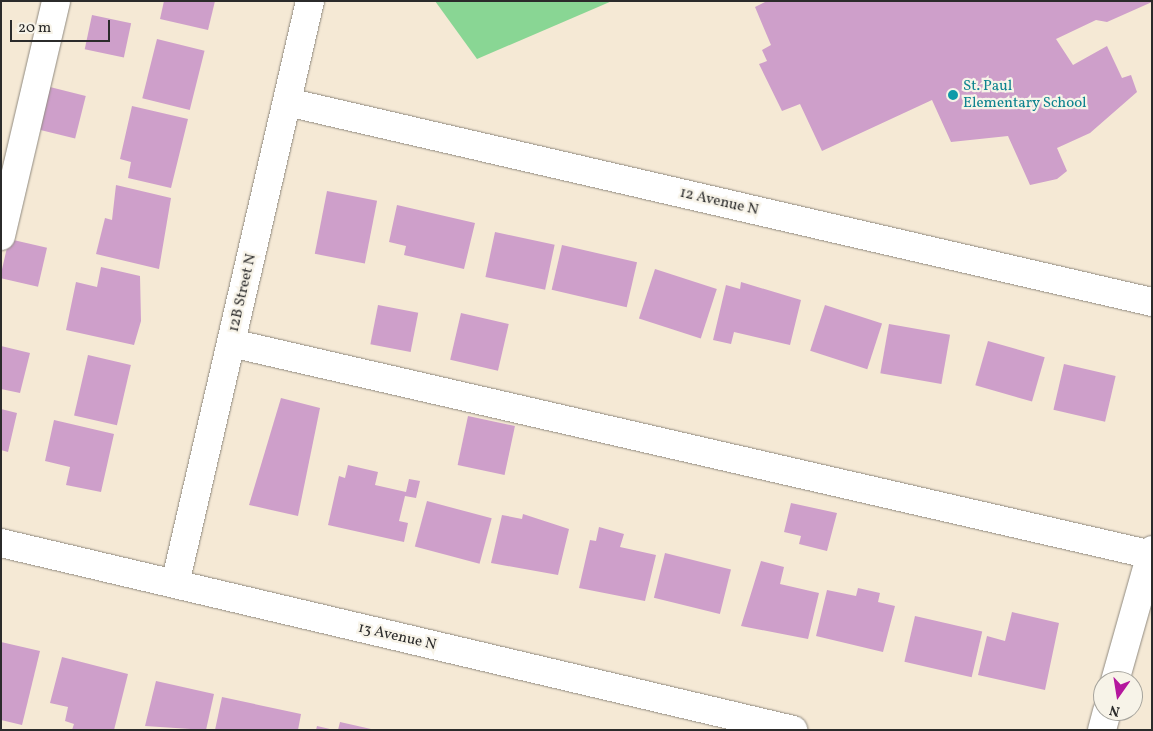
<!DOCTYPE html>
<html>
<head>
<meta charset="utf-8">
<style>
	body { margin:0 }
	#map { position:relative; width:1153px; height:731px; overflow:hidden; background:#f5e9d5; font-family:Vollkorn,serif }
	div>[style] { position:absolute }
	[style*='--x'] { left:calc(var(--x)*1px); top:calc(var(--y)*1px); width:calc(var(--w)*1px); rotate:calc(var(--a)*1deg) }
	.green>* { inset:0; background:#89d694 }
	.building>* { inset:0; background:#ce9fca; transform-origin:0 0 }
	.roads { filter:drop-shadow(0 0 1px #908a80) drop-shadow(0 0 1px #908a80) }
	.minor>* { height:28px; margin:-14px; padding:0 14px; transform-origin:14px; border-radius:14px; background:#fff }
	.dots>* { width:14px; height:14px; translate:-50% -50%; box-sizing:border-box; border:2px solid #f7f3e8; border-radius:50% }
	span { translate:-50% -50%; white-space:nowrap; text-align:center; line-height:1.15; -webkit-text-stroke:4.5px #f7f3e8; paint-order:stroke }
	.culture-label { font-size:15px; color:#0d838f }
	.left { translate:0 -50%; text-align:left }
	.street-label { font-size:15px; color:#2b2b2b }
	.frame { position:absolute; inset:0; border:2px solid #2b2b2b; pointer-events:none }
	.north { position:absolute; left:1093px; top:671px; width:50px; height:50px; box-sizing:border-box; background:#f7f3e8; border:1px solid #a5a39c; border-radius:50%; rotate:193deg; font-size:14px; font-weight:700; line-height:20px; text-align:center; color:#2b2b2b }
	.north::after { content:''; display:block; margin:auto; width:18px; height:22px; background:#b5179e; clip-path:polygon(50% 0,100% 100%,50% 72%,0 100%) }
	.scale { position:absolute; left:10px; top:20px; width:100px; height:22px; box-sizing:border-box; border:2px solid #2b2b2b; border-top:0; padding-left:6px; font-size:15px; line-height:18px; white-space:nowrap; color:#2b2b2b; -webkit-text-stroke:4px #f7f3e8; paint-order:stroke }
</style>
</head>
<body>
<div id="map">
	<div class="green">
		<i style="clip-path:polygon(435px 1px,612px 1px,477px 59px)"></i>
	</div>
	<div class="building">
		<i style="clip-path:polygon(164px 1px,215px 1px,208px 30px,160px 19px)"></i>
		<i style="clip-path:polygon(767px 1px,1152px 1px,1152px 2px,1107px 22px,1096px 20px,1056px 39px,1073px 65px,1107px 46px,1122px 78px,1131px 75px,1137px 92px,1090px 133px,1057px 148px,1067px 171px,1057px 179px,1030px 185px,1008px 136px,951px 142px,932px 100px,822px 151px,800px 104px,782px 111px,759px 64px,767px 61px,762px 50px,771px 45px,755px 7px)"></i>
		<i style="left:92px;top:15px;width:40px;height:35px;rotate:12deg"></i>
		<i style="left:157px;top:39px;width:49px;height:61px;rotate:14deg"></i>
		<i style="left:46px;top:86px;width:41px;height:44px;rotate:14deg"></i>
		<i style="clip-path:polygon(132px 106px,188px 119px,171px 188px,128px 178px,131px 162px,120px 159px)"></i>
		<i style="clip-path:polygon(116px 185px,171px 198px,159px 269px,96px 254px,105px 218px,112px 220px)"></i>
		<i style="left:327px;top:191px;width:51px;height:64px;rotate:11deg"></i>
		<i style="clip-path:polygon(397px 205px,475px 223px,464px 269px,404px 255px,406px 246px,389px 242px)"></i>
		<i style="left:495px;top:232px;width:61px;height:46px;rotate:12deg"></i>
		<i style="left:9px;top:239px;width:39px;height:40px;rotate:13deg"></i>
		<i style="left:562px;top:245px;width:77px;height:46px;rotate:13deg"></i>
		<i style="clip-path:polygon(101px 267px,140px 276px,141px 321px,134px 345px,66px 330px,76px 282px,97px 287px)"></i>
		<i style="left:655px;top:269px;width:65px;height:52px;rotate:18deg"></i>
		<i style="clip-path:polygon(741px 282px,801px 300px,790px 345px,734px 332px,731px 344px,713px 340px,726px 285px,740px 289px)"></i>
		<i style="left:378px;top:305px;width:41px;height:40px;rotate:11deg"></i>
		<i style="left:825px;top:305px;width:60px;height:48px;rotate:18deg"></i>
		<i style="left:461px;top:313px;width:49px;height:48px;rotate:13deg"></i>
		<i style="left:889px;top:324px;width:62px;height:50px;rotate:10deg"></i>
		<i style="left:988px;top:341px;width:59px;height:46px;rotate:16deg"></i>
		<i style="clip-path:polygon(1px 346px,30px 353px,20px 393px,1px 389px)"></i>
		<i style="left:88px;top:355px;width:44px;height:62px;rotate:13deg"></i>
		<i style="left:1064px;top:364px;width:53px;height:47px;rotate:13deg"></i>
		<i style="clip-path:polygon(281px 398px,320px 408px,298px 516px,249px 505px)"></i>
		<i style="clip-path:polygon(1px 409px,17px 413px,8px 452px,1px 450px)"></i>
		<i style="left:468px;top:416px;width:48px;height:50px;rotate:12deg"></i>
		<i style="clip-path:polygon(54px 420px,114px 434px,101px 492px,66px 485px,70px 467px,45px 461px)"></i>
		<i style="clip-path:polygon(348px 465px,378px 472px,375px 485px,406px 492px,409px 479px,420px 481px,416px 498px,405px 496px,399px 521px,408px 523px,404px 542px,328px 525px,339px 476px,345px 478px)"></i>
		<i style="left:427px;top:501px;width:67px;height:47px;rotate:15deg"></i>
		<i style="clip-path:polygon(791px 503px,837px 513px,827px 551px,799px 544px,801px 536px,784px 532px)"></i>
		<i style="clip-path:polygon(523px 514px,569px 529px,558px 575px,491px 563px,502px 515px,522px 519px)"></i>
		<i style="clip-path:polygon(599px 527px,624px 534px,620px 547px,656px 555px,645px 601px,579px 588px,590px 540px,596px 541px)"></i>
		<i style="left:665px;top:553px;width:68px;height:46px;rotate:14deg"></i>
		<i style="clip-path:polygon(761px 561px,784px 567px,780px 584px,819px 593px,808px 639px,741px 626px)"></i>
		<i style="clip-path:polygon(858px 588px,880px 593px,878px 602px,895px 606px,883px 652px,816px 636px,827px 590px,856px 596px)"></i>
		<i style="clip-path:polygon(1012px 612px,1059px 623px,1045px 690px,978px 675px,987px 636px,1005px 641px)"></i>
		<i style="left:915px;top:616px;width:69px;height:47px;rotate:13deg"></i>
		<i style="clip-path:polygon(1px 642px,40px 651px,22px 725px,1px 720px)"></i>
		<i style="clip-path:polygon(62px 657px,128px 674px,114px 730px,72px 730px,74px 724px,65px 721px,68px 707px,50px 703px)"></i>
		<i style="clip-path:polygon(156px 681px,214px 694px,206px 730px,145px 726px)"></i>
		<i style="clip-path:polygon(222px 697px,301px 714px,298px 730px,215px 730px)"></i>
		<i style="clip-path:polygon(340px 722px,371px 729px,371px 730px,338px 730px)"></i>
		<i style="clip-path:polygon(317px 726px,330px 729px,330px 730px,316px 730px)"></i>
	</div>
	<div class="roads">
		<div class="minor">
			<i style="--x:287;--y:102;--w:888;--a:13.02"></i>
			<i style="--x:1;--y:236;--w:241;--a:-76.8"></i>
			<i style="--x:231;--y:343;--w:945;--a:12.96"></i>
			<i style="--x:1;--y:543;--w:814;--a:13.28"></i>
			<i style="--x:175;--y:584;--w:598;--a:-76.96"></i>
			<i style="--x:1115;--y:681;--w:136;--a:-74.2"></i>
			<i style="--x:1102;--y:730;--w:20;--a:-75"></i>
		</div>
	</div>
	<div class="dots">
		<i style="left:953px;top:95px;background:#0f9aa8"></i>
	</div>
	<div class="culture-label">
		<span class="left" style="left:963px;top:95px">St. Paul<br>Elementary School</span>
	</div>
	<div class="street-label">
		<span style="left:719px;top:202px;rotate:13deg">12 Avenue N</span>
		<span style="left:243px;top:293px;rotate:-77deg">12B Street N</span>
		<span style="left:397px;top:637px;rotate:13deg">13 Avenue N</span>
	</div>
	<div class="frame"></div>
	<div class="north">N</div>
	<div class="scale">20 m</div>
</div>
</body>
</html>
